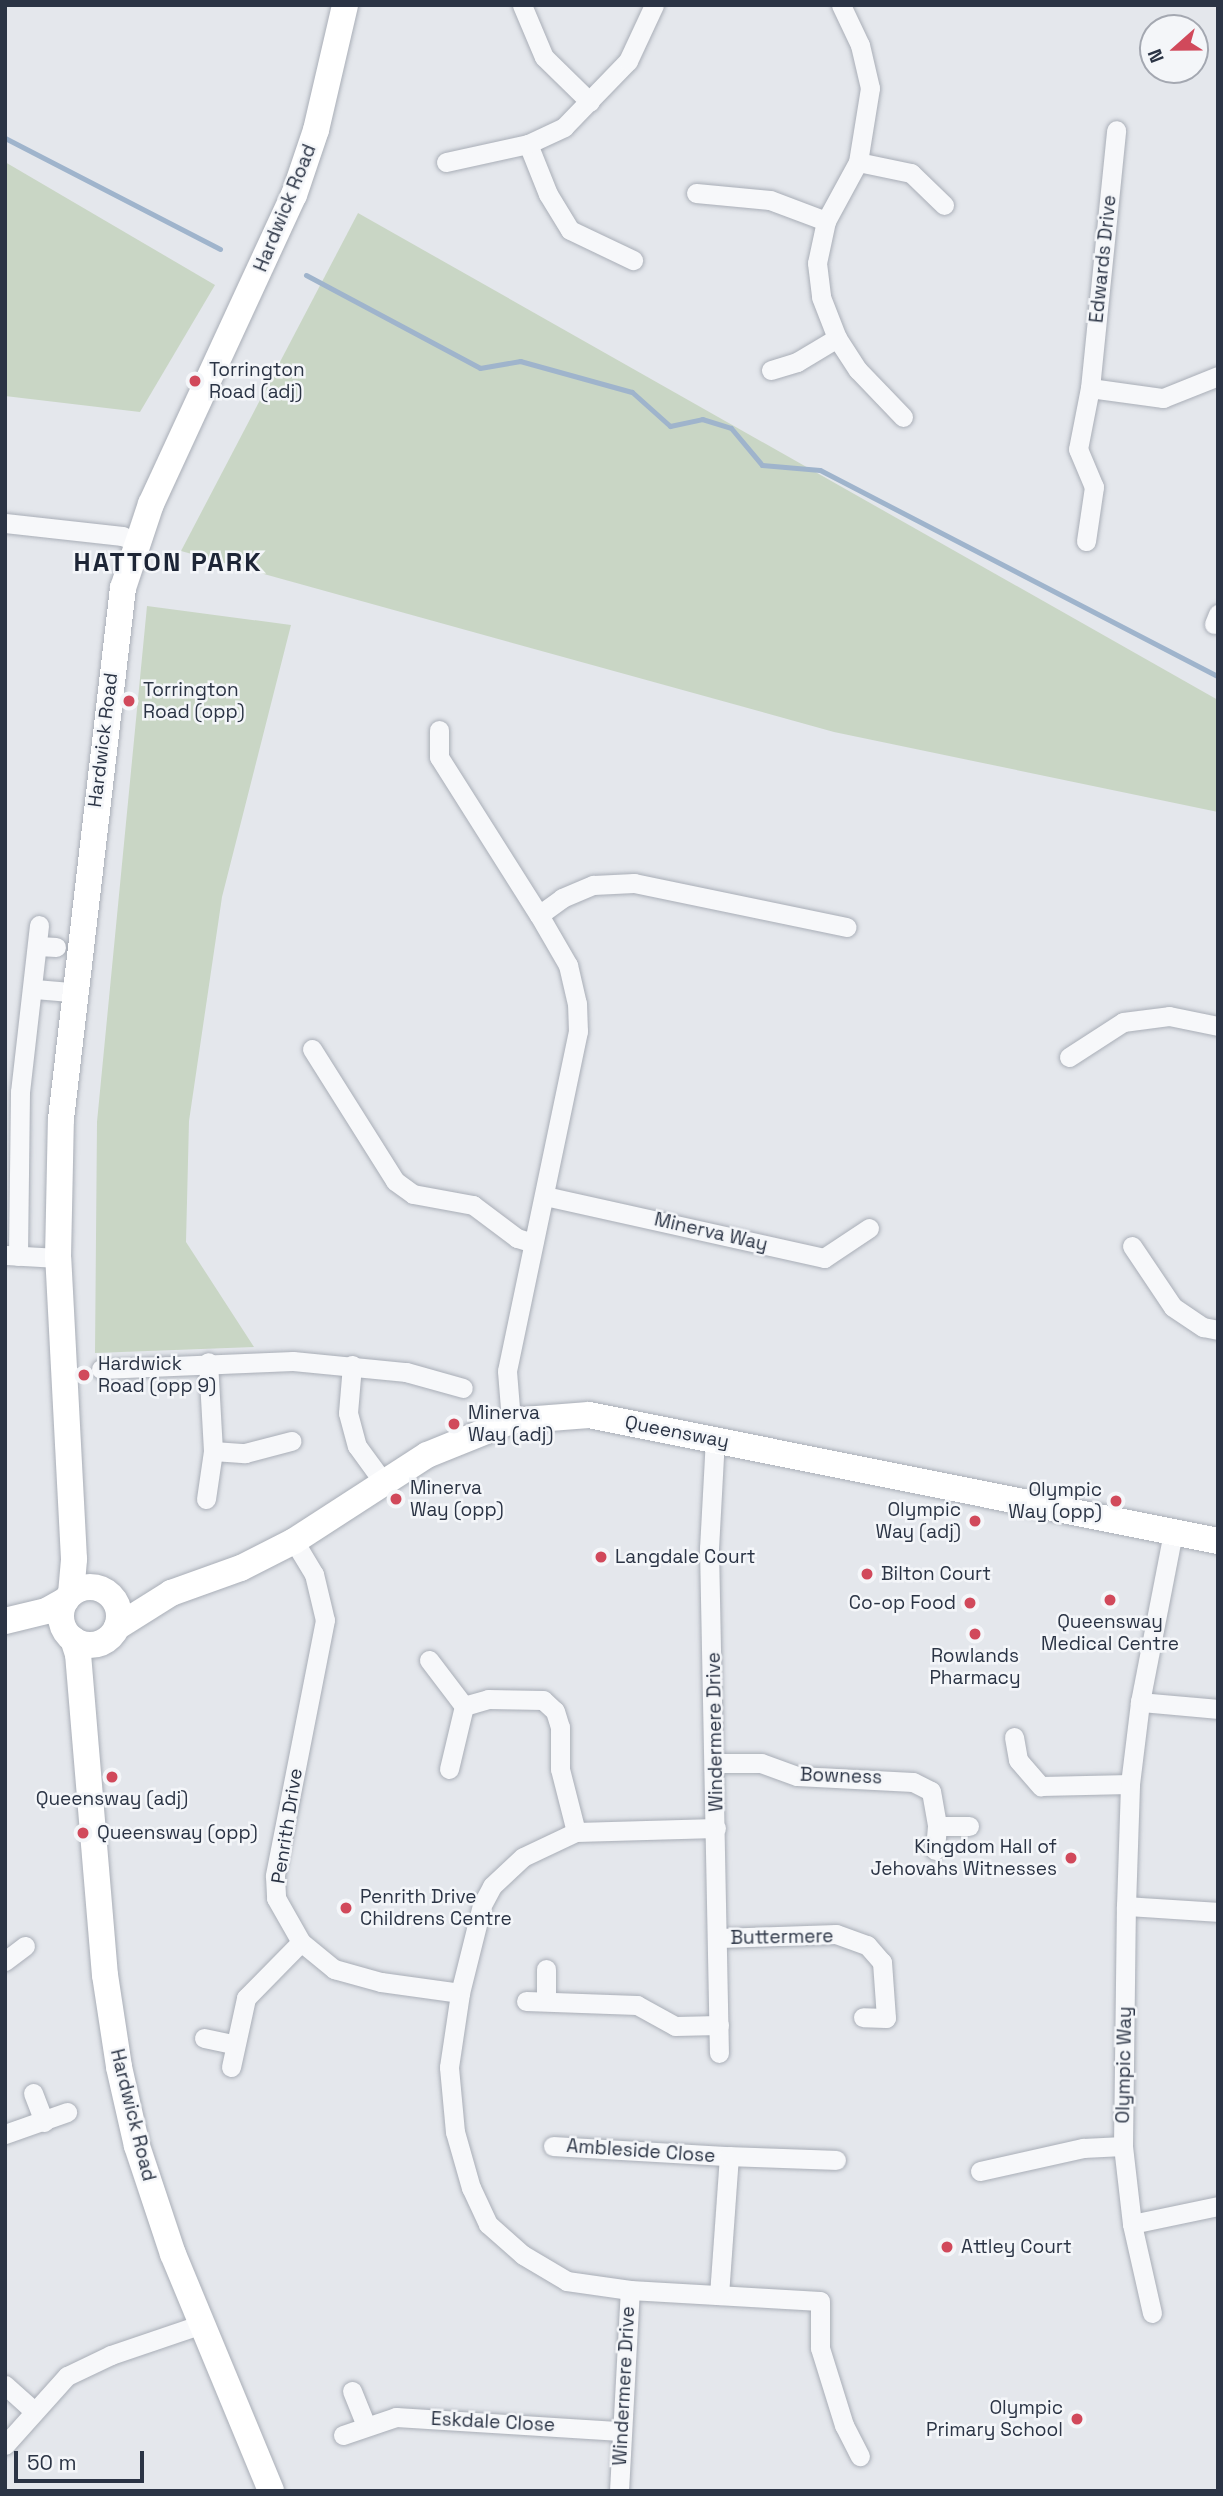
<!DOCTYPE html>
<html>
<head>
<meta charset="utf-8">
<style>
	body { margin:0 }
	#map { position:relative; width:1223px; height:2496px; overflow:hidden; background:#e4e7ec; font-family:"Space Grotesk",sans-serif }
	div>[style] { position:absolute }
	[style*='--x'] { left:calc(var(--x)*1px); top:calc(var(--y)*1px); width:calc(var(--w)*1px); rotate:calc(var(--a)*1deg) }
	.green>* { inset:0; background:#c9d6c5 }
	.stream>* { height:5px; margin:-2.5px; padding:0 2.5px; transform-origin:2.5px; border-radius:2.5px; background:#9fb4cc }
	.roads { filter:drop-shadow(0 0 2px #a9aeb7) drop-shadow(0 0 2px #a9aeb7) }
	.street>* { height:19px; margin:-9.5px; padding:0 9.5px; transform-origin:9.5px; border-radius:9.5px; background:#f7f8fa }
	.secondary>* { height:26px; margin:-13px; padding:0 13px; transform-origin:13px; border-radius:13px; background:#fff }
	.secondary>.ring { margin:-13px; padding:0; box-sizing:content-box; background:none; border:26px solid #fff; border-radius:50% }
	.dots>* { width:19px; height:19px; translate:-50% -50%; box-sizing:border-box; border:4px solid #f4f6f9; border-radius:50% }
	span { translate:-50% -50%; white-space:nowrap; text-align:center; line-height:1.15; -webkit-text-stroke:5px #f4f6f9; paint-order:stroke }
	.street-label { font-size:19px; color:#2b3445 }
	.poi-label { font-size:19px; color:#2b3445 }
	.left { translate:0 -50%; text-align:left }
	.right { translate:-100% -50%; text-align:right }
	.district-label { font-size:26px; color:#1d2536; font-weight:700; letter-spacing:2px }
	.frame { position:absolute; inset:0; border:7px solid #2b3445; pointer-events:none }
	.north { position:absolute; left:1139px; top:14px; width:70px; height:70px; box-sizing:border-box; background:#f4f6f9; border:2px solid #a4a8b1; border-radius:50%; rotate:249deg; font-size:19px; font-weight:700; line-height:28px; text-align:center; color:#2b3445 }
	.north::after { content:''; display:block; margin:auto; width:24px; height:32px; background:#d1495b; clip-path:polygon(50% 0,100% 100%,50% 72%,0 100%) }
	.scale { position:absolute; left:14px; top:2451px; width:130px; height:32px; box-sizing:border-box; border:4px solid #2b3445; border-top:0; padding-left:9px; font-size:21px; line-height:24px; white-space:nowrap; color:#2b3445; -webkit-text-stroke:5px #f4f6f9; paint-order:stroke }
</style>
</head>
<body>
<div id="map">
	<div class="green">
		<i style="clip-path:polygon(5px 162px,215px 285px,140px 412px,5px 396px)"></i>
		<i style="clip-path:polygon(358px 213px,1218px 700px,1218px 812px,834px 732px,181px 551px)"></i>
		<i style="clip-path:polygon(147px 606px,291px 625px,222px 897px,189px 1121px,186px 1242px,254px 1347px,95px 1353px,97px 1122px)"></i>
	</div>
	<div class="stream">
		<i style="--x:5;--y:138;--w:242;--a:27.3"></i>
		<i style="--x:306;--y:275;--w:197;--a:28.1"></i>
		<i style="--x:480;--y:368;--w:41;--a:-9.9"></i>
		<i style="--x:520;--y:361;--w:116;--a:15.5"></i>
		<i style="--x:632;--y:392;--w:51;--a:41.8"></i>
		<i style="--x:670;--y:426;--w:33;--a:-12"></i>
		<i style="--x:702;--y:419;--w:30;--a:17"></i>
		<i style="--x:731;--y:428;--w:48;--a:50"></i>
		<i style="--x:762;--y:465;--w:58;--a:4.9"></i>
		<i style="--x:820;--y:470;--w:448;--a:27.4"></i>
	</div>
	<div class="roads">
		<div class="street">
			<i style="--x:522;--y:5;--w:56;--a:67.1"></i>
			<i style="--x:544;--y:57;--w:64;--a:44.4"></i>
			<i style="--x:841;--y:5;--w:44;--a:64.6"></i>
			<i style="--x:860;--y:45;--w:44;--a:76.9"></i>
			<i style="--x:870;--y:88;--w:75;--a:99.2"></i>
			<i style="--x:858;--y:162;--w:67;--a:118.5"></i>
			<i style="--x:826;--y:221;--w:43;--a:102.1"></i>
			<i style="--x:817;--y:263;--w:34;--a:83"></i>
			<i style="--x:821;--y:297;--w:44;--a:68.7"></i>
			<i style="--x:837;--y:338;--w:38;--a:57"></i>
			<i style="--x:858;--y:370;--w:65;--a:46.2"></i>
			<i style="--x:528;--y:144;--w:54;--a:68.2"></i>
			<i style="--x:548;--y:194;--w:42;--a:58.6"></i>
			<i style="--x:570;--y:230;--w:70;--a:25.5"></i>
			<i style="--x:446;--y:162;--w:84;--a:-12.4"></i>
			<i style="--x:528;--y:144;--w:40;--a:-25"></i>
			<i style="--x:564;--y:127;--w:92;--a:-45.9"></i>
			<i style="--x:628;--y:61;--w:62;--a:-65.1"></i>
			<i style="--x:858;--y:162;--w:54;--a:11.7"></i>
			<i style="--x:911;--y:173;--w:46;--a:44.1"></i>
			<i style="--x:696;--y:193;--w:74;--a:5.4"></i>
			<i style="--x:770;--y:200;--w:60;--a:20.6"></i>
			<i style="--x:771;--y:370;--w:27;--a:-17"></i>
			<i style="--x:797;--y:362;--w:47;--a:-31"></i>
			<i style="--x:1090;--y:388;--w:74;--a:7.8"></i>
			<i style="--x:1163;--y:398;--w:59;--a:-21.8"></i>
			<i style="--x:5;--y:523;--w:118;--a:6.3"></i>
			<i style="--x:122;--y:536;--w:16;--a:22"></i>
			<i style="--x:1086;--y:541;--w:55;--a:-81.6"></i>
			<i style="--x:1094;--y:487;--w:41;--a:-112.8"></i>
			<i style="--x:1078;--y:449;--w:62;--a:-78.9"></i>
			<i style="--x:1090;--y:388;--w:259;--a:-84.2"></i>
			<i style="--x:1214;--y:624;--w:11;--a:-68"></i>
			<i style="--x:439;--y:730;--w:27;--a:90"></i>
			<i style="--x:439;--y:757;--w:187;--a:57.7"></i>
			<i style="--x:539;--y:915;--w:58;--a:59.9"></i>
			<i style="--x:568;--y:965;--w:39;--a:77"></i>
			<i style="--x:577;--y:1003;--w:28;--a:88"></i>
			<i style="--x:578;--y:1031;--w:347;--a:101.8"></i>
			<i style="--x:507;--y:1371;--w:50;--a:85.4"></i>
			<i style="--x:539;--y:915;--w:29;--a:-36"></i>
			<i style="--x:562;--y:898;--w:34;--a:-23"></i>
			<i style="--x:593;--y:885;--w:41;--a:-2.8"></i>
			<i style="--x:634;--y:883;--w:217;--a:11.7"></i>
			<i style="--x:38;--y:946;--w:18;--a:3"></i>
			<i style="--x:35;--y:989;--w:38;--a:5"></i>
			<i style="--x:312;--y:1049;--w:156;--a:57.8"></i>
			<i style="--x:395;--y:1181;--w:22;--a:36"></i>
			<i style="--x:413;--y:1194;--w:61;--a:10.4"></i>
			<i style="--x:473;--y:1205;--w:55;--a:36.9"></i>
			<i style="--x:517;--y:1238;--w:17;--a:17"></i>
			<i style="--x:1069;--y:1057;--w:64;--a:-32.9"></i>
			<i style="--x:1123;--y:1022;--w:46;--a:-7.4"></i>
			<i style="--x:1169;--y:1016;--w:50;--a:11.5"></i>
			<i style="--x:545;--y:1196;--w:286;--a:12.5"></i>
			<i style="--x:824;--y:1258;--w:54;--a:-33.7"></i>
			<i style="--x:1132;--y:1246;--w:73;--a:56.1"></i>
			<i style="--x:1173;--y:1307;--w:36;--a:34"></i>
			<i style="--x:1203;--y:1327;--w:15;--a:11"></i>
			<i style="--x:6;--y:1255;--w:52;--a:3.3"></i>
			<i style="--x:18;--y:1256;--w:164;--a:-89.3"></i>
			<i style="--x:20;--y:1092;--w:168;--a:-83.5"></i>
			<i style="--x:352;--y:1365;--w:48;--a:94.8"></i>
			<i style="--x:348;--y:1413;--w:34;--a:75"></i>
			<i style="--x:357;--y:1446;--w:46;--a:53.9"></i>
			<i style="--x:101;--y:1369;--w:192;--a:-2.4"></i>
			<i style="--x:293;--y:1361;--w:114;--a:5.6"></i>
			<i style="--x:406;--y:1372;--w:59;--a:15.7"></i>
			<i style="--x:715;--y:1438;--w:110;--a:93.1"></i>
			<i style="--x:709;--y:1548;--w:505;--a:88.87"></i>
			<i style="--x:213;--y:1451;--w:32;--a:4"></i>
			<i style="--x:245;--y:1453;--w:48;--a:-14.6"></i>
			<i style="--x:206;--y:1499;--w:49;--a:-81.7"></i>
			<i style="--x:213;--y:1451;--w:89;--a:-93.2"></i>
			<i style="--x:294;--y:1541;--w:39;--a:59"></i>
			<i style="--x:314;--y:1574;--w:47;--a:76.6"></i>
			<i style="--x:325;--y:1620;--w:261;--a:101.1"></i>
			<i style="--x:275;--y:1876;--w:22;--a:87"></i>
			<i style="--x:276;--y:1898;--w:51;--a:60.4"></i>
			<i style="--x:301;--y:1942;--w:43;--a:39.3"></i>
			<i style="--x:334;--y:1969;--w:49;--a:15.5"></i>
			<i style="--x:381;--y:1982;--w:80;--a:7.9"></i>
			<i style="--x:429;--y:1660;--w:58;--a:52.7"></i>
			<i style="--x:1140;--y:1702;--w:78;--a:5.1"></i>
			<i style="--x:1014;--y:1737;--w:23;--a:80"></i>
			<i style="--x:1018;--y:1760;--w:35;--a:49"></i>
			<i style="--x:1041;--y:1786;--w:89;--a:-1.3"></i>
			<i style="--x:716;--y:1763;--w:45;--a:0"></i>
			<i style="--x:761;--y:1763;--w:38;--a:20"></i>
			<i style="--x:797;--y:1776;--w:116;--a:3"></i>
			<i style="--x:913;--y:1782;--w:20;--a:27"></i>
			<i style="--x:931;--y:1791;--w:36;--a:80"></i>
			<i style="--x:937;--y:1826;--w:24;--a:95"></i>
			<i style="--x:449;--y:1769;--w:65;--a:-76.6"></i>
			<i style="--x:464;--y:1706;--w:25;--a:-16"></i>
			<i style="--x:488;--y:1699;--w:55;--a:1"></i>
			<i style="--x:543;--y:1700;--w:16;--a:43"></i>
			<i style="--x:555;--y:1711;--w:17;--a:73"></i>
			<i style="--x:560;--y:1727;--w:42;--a:90"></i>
			<i style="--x:560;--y:1769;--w:65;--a:75.7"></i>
			<i style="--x:937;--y:1826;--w:32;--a:0"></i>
			<i style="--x:1126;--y:1906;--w:92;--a:3.7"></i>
			<i style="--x:719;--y:1938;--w:117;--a:-2"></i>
			<i style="--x:836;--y:1934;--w:33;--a:20"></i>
			<i style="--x:867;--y:1945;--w:23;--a:49"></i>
			<i style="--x:882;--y:1962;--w:56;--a:85.9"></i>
			<i style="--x:886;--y:2018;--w:23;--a:-178"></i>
			<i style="--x:5;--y:1961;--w:25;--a:-37"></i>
			<i style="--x:546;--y:1969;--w:32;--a:90"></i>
			<i style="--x:526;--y:2001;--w:111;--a:2.1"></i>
			<i style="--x:637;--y:2005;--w:43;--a:28.9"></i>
			<i style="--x:675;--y:2026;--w:44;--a:-1.3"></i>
			<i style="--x:204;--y:2038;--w:29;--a:12"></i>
			<i style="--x:231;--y:2067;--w:71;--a:-77.7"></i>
			<i style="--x:246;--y:1998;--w:78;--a:-45.5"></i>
			<i style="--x:33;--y:2093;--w:31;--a:69"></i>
			<i style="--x:5;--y:2134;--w:66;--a:-19.5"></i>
			<i style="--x:553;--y:2146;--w:176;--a:3.3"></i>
			<i style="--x:980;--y:2171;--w:106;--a:-12.6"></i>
			<i style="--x:1083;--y:2148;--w:40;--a:-2.9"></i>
			<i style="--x:1132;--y:2224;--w:88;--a:-11.8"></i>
			<i style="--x:630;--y:2290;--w:190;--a:3.3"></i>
			<i style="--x:820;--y:2301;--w:47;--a:90"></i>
			<i style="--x:820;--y:2348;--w:81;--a:72.7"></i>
			<i style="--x:844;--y:2425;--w:35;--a:63"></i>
			<i style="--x:719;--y:2295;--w:139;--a:-85.9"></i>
			<i style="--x:729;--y:2156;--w:107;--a:2.1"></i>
			<i style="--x:1152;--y:2313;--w:91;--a:-102.7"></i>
			<i style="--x:1132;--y:2224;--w:79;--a:-96.6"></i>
			<i style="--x:1123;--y:2146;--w:240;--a:-89.3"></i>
			<i style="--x:1126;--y:1906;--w:122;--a:-88.1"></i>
			<i style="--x:1130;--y:1784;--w:83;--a:-83"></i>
			<i style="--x:1140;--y:1702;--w:173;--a:-79"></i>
			<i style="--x:5;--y:2385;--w:38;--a:42"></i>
			<i style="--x:352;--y:2391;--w:37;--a:68"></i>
			<i style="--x:343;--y:2435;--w:56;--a:-18.8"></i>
			<i style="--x:396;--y:2417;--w:225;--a:3.6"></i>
			<i style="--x:5;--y:2445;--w:93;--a:-48.1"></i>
			<i style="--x:67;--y:2376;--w:49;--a:-25.5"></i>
			<i style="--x:111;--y:2355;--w:96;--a:-18.8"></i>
			<i style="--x:619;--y:2491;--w:201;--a:-86.9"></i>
			<i style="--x:630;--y:2290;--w:64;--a:-171.9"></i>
			<i style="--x:567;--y:2281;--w:51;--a:-149.4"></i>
			<i style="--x:523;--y:2255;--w:47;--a:-138.5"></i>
			<i style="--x:488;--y:2224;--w:40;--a:-115"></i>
			<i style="--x:471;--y:2188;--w:58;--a:-105.9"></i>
			<i style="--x:455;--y:2132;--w:65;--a:-95.3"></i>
			<i style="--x:449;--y:2067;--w:75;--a:-81.5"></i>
			<i style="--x:460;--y:1993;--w:91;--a:-76"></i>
			<i style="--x:482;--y:1905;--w:21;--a:-62"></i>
			<i style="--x:492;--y:1886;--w:42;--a:-43.1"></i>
			<i style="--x:523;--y:1857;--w:59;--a:-25.3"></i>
			<i style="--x:576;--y:1832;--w:140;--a:-1.6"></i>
		</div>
		<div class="secondary">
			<i class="ring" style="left:61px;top:1587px;width:32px;height:32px"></i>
			<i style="--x:71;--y:1594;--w:35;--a:-85"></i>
			<i style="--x:74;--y:1559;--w:301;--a:-93"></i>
			<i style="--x:58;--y:1258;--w:139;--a:-88.8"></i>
			<i style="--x:61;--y:1119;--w:535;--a:-83.34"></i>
			<i style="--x:123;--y:588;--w:89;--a:-71.6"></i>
			<i style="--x:151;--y:504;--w:340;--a:-65.2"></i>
			<i style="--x:294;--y:195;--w:69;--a:-71.3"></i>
			<i style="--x:316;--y:130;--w:128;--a:-76.9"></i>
			<i style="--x:5;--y:1621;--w:42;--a:-13.7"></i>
			<i style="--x:46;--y:1611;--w:23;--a:-29"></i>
			<i style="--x:117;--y:1627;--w:64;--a:-32.2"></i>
			<i style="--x:171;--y:1593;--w:74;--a:-19.7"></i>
			<i style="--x:241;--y:1568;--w:59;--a:-27"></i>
			<i style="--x:294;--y:1541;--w:158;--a:-32.9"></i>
			<i style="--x:427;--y:1455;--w:91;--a:-22"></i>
			<i style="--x:511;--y:1421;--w:78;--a:-4.4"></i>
			<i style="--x:589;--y:1415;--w:641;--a:11.33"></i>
			<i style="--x:73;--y:1639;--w:16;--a:72"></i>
			<i style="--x:78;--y:1654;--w:322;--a:85.2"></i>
			<i style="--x:105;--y:1975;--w:93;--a:81.3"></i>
			<i style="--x:119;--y:2067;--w:81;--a:77.2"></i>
			<i style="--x:137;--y:2146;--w:114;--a:71.6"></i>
			<i style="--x:173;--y:2254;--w:256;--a:67.5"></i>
		</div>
	</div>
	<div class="dots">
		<i style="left:195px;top:381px;background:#d1495b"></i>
		<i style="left:129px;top:701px;background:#d1495b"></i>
		<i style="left:84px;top:1375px;background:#d1495b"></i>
		<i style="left:454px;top:1424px;background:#d1495b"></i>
		<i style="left:396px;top:1499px;background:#d1495b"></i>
		<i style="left:1116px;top:1501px;background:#d1495b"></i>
		<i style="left:975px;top:1521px;background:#d1495b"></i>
		<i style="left:601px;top:1557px;background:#d1495b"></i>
		<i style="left:867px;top:1574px;background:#d1495b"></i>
		<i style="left:1110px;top:1600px;background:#d1495b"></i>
		<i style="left:970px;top:1603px;background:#d1495b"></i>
		<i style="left:975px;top:1634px;background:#d1495b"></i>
		<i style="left:112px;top:1777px;background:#d1495b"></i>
		<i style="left:83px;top:1833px;background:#d1495b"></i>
		<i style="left:1071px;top:1858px;background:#d1495b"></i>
		<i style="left:346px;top:1908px;background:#d1495b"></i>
		<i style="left:947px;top:2247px;background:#d1495b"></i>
		<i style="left:1077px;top:2419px;background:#d1495b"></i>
	</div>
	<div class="street-label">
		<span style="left:285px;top:208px;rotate:-68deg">Hardwick Road</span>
		<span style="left:1103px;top:259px;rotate:-84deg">Edwards Drive</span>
		<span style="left:103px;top:740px;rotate:-83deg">Hardwick Road</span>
		<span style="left:711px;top:1232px;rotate:13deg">Minerva Way</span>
		<span style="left:677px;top:1432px;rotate:11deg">Queensway</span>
		<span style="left:715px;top:1732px;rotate:-91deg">Windermere Drive</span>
		<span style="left:841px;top:1776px;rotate:2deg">Bowness</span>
		<span style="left:287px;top:1826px;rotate:-81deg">Penrith Drive</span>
		<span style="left:782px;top:1937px;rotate:-1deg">Buttermere</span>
		<span style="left:1124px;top:2065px;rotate:-89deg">Olympic Way</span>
		<span style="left:133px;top:2115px;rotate:76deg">Hardwick Road</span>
		<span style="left:641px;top:2151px;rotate:4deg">Ambleside Close</span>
		<span style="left:624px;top:2386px;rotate:-87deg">Windermere Drive</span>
		<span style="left:493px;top:2422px;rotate:3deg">Eskdale Close</span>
	</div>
	<div class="poi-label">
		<span class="left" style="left:209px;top:381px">Torrington<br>Road (adj)</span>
		<span class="left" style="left:143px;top:701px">Torrington<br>Road (opp)</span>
		<span class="left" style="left:98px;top:1375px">Hardwick<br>Road (opp 9)</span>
		<span class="left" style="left:468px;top:1424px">Minerva<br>Way (adj)</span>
		<span class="left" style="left:410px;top:1499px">Minerva<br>Way (opp)</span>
		<span class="right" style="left:1102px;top:1501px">Olympic<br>Way (opp)</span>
		<span class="right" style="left:961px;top:1521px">Olympic<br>Way (adj)</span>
		<span class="left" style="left:615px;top:1557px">Langdale Court</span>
		<span class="left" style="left:881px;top:1574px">Bilton Court</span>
		<span class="right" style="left:956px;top:1603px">Co-op Food</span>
		<span style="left:1110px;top:1633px">Queensway<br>Medical Centre</span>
		<span style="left:975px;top:1667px">Rowlands<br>Pharmacy</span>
		<span style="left:112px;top:1799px">Queensway (adj)</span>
		<span class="left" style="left:97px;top:1833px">Queensway (opp)</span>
		<span class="right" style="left:1057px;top:1858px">Kingdom Hall of<br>Jehovahs Witnesses</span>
		<span class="left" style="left:360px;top:1908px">Penrith Drive<br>Childrens Centre</span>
		<span class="left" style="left:961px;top:2247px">Attley Court</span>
		<span class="right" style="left:1063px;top:2419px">Olympic<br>Primary School</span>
	</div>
	<div class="district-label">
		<span style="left:168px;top:563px">HATTON PARK</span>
	</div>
	<div class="frame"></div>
	<div class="north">N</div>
	<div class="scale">50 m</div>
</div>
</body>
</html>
